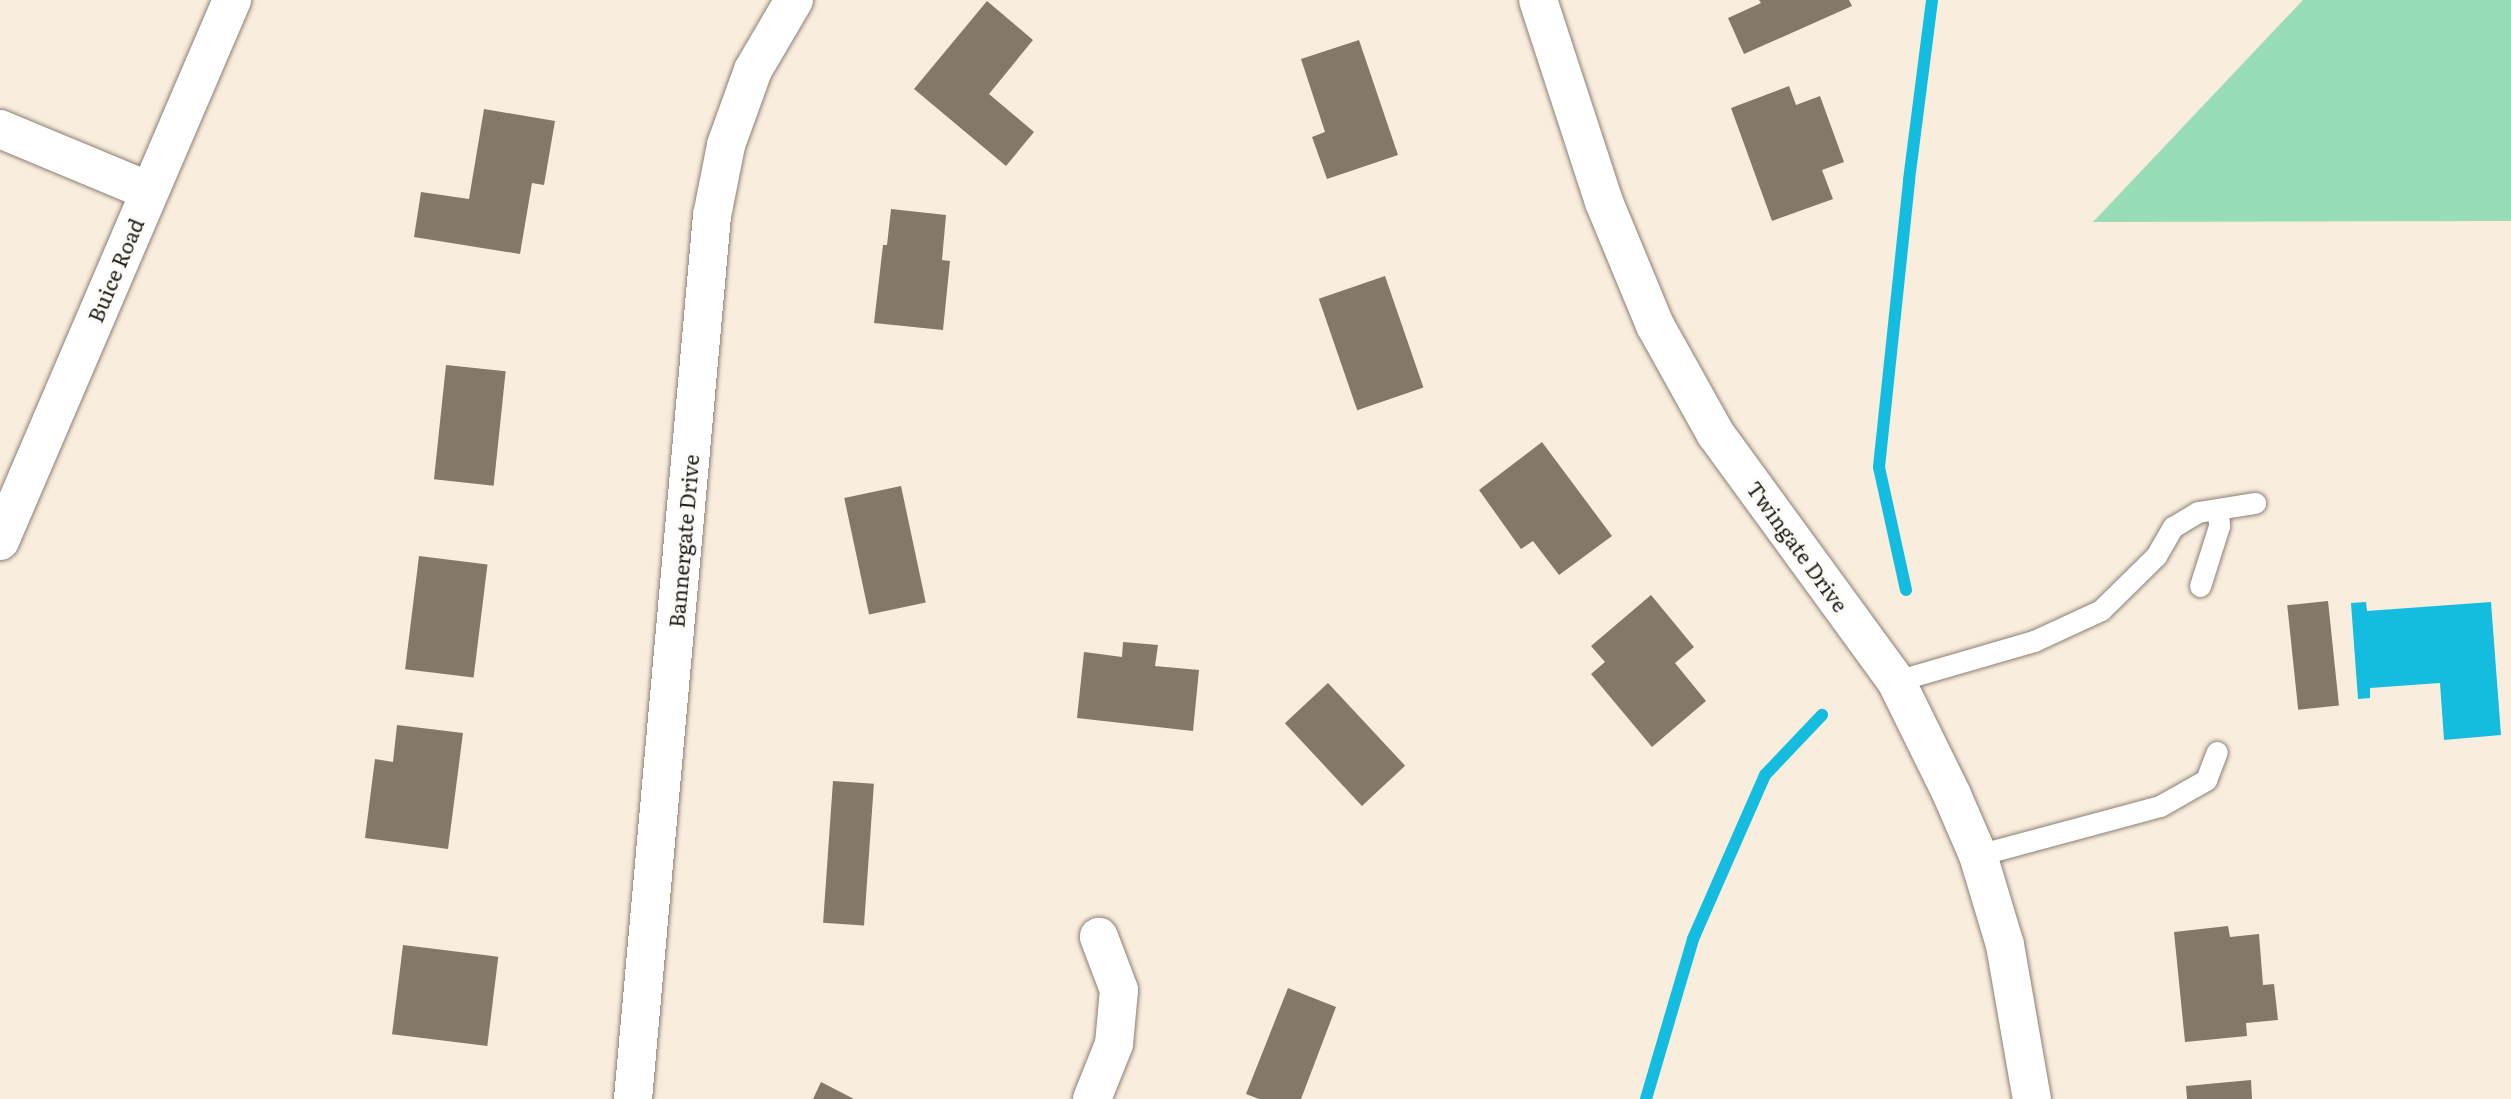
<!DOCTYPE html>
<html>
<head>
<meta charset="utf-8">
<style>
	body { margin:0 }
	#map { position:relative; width:2511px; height:1099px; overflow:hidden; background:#f9edde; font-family:Literata,serif }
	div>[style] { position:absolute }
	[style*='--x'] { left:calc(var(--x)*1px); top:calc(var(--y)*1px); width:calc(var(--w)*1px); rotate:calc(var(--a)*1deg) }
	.green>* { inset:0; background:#99dcb8 }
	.water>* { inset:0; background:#14bde0 }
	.stream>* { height:12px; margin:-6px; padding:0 6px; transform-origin:6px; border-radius:6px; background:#14bde0 }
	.building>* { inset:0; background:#83786a; transform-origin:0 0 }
	.roads { filter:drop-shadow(0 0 2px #8b8073) drop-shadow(0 0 2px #8b8073) }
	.lane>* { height:21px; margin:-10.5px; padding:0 10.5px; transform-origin:10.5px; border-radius:10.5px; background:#fff }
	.street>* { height:38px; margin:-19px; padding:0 19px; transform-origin:19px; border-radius:19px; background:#fff }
	.secondary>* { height:38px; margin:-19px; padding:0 19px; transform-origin:19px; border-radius:19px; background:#fff }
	span { translate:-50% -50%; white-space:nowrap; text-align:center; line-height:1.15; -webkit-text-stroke:6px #fefcf9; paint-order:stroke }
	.street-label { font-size:21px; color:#221e19 }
</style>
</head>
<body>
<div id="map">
	<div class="green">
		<i style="clip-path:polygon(2303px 0,2511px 0,2511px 221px,2093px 222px)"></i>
	</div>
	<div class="water">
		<i style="clip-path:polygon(2366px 602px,2367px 611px,2491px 602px,2501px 735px,2444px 740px,2440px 683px,2370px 688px,2370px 698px,2358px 699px,2351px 603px)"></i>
	</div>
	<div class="stream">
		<i style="--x:1906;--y:590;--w:126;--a:-102.4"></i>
		<i style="--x:1879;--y:467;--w:289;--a:-84"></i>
		<i style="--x:1909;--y:180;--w:181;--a:-82.7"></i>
		<i style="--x:1646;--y:1099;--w:167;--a:-73.6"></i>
		<i style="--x:1693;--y:939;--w:179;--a:-66.3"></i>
		<i style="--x:1765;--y:775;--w:83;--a:-46.5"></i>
	</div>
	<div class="building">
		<i style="clip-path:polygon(1759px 0,1849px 0,1852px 6px,1744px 54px,1728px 18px,1761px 3px)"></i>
		<i style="clip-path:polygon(987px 1px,1033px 40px,989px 94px,1034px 132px,1006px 166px,914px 89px)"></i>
		<i style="clip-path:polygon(1359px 40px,1398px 155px,1327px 179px,1312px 137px,1325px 132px,1301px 59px)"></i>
		<i style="clip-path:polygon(1789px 86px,1796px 105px,1820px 96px,1844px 162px,1822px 170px,1833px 199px,1772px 221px,1731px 108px)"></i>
		<i style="clip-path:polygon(484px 109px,555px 121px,544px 185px,532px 183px,520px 254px,414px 237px,421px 192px,469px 199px)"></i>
		<i style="clip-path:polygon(891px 209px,946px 215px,942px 260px,950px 261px,943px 330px,874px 323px,883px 245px,887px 245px)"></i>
		<i style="left:1385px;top:276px;width:118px;height:70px;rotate:71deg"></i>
		<i style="left:446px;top:365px;width:60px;height:115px;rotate:6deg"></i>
		<i style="clip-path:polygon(1542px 442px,1612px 536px,1559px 575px,1533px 541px,1521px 549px,1479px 490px)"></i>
		<i style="left:901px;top:486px;width:119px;height:58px;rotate:78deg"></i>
		<i style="left:419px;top:556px;width:69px;height:114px;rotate:7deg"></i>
		<i style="clip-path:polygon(1651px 595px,1694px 647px,1675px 663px,1706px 701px,1652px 747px,1591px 674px,1605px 662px,1591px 646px)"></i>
		<i style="left:2328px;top:601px;width:105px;height:41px;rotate:84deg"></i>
		<i style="clip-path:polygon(1123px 642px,1158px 645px,1155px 666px,1199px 670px,1193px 731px,1077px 718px,1084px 652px,1122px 657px)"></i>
		<i style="left:1328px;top:683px;width:113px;height:59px;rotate:47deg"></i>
		<i style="clip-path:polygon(397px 725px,463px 733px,448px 849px,365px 838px,375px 759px,393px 762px)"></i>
		<i style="left:833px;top:781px;width:41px;height:142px;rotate:4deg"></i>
		<i style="clip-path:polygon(2228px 926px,2230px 937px,2259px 934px,2263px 985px,2274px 984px,2278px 1020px,2246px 1023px,2247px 1036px,2185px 1042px,2174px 932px)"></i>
		<i style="left:403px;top:945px;width:96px;height:90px;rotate:7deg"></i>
		<i style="clip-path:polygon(1288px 988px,1336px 1007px,1301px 1099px,1259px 1099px,1246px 1094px)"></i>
		<i style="clip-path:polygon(2251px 1080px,2252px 1099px,2187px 1099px,2186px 1086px)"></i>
		<i style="clip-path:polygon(821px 1082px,854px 1099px,813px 1099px)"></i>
	</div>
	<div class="roads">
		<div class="lane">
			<i style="--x:2200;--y:586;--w:63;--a:-72.4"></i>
			<i style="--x:2219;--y:526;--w:17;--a:-93"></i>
			<i style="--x:1896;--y:681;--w:144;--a:-16.2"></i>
			<i style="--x:2034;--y:641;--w:74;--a:-24.8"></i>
			<i style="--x:2101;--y:610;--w:77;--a:-44.5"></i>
			<i style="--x:2156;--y:556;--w:34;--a:-60"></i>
			<i style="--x:2173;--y:527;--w:29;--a:-31"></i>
			<i style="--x:2198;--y:512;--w:58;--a:-9"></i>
			<i style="--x:1978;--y:855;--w:188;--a:-15.1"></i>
			<i style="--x:2160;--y:806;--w:53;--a:-29.5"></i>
			<i style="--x:2206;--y:780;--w:30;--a:-69"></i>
		</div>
		<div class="street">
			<i style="--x:1538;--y:0;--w:213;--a:71.9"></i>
			<i style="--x:1604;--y:202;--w:133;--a:67.5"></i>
			<i style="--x:1655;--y:325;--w:124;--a:60.9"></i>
			<i style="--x:1715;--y:433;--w:307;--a:53.9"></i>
			<i style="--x:1896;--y:681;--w:127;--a:63.8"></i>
			<i style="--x:1952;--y:795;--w:65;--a:66.6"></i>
			<i style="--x:1978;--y:855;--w:94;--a:73.3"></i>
			<i style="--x:2005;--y:945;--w:156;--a:80.1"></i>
			<i style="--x:0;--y:129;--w:161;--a:22.6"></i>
			<i style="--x:633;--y:1099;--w:887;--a:-84.89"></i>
			<i style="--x:712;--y:216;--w:72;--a:-78.8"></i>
			<i style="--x:726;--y:145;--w:80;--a:-70.2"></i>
			<i style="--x:753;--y:70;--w:81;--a:-59.6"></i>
			<i style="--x:1092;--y:1099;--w:59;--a:-68.2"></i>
			<i style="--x:1114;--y:1044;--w:54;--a:-84.7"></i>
			<i style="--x:1119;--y:990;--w:57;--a:-110.7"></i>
		</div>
		<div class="secondary">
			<i style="--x:0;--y:541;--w:589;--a:-66.79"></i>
		</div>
	</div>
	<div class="street-label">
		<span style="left:115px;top:270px;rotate:-67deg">Buice Road</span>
		<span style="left:683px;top:541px;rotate:-85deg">Bannergate Drive</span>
		<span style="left:1798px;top:546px;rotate:54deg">Twingate Drive</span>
	</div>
</div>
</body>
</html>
